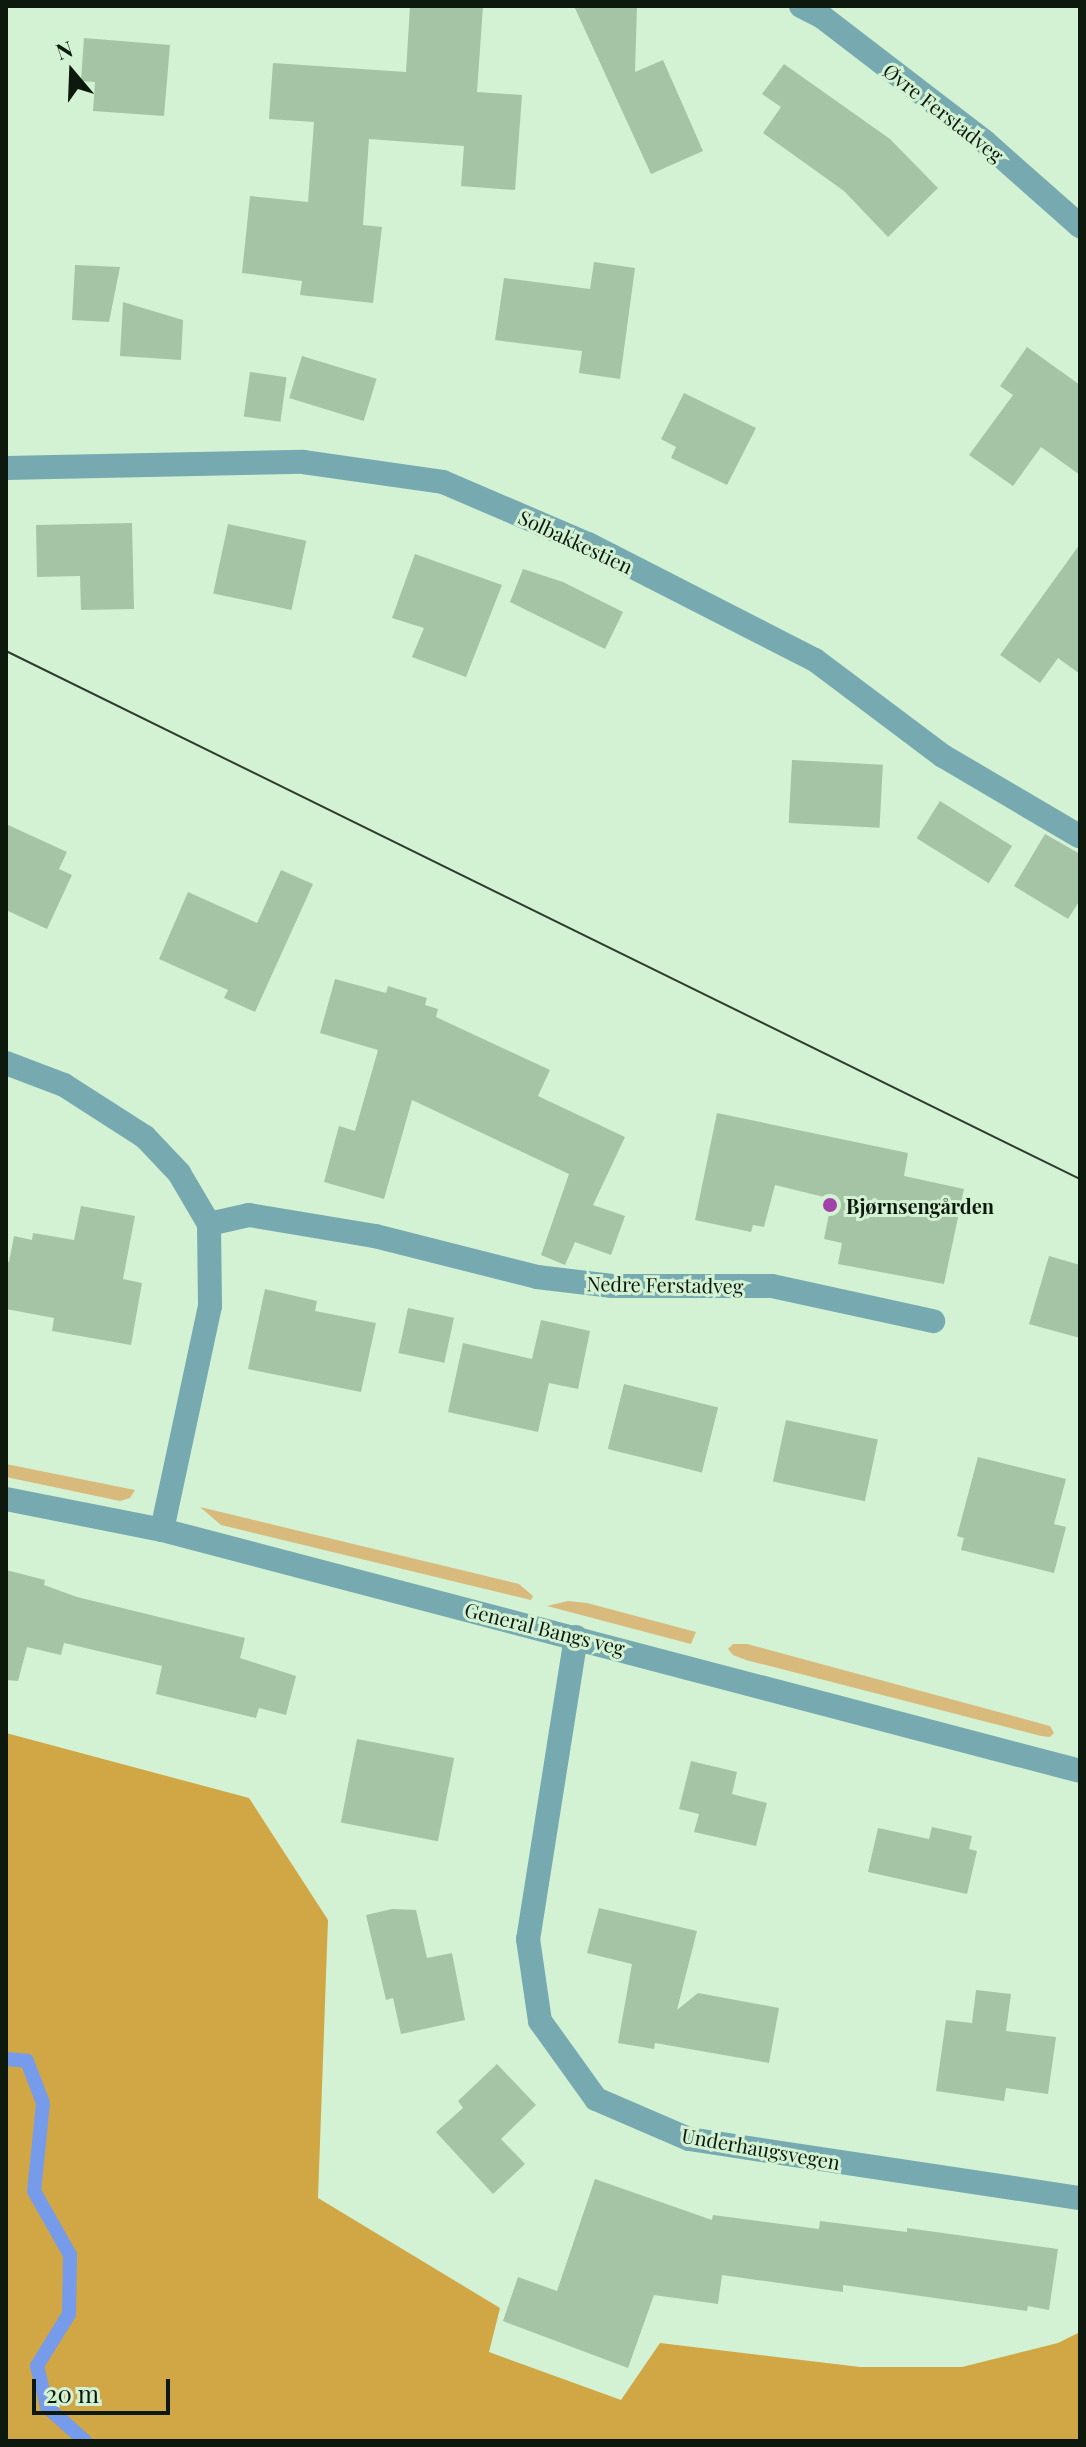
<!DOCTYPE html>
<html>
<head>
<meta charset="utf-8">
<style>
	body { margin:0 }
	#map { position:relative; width:1086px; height:2447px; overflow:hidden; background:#d3f2d3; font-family:"Playfair Display",serif }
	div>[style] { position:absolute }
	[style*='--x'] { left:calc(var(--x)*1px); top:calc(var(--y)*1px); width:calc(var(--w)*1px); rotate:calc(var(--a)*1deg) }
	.green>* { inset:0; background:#d8ba7c }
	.forest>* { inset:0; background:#d1a645 }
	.stream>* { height:14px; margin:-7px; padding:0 7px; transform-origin:7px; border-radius:7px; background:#769bea }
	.building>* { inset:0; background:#a5c3a5; transform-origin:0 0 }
	.minor>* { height:24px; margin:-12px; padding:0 12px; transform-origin:12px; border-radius:12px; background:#76aab0 }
	.tram>* { height:2px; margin:-1px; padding:0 1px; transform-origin:1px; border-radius:1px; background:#2e3d2e }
	.dots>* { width:22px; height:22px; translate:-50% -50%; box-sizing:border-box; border:4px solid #d3f2d3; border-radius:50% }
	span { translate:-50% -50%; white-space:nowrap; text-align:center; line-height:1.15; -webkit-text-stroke:6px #d3f2d3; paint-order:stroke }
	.street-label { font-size:20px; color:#0e190e }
	.poi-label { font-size:20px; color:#0e190e; font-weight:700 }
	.left { translate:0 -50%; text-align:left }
	.frame { position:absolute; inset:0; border:8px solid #0e190e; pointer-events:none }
	.north { position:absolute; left:32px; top:32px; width:80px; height:80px; -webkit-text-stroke:6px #d3f2d3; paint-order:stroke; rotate:341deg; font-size:22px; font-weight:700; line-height:32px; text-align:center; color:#0e190e }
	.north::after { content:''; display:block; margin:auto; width:28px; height:36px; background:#0e190e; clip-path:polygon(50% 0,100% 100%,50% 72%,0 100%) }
	.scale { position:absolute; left:32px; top:2379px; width:138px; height:36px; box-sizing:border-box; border:4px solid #0e190e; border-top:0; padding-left:10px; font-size:24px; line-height:28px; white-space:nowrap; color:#0e190e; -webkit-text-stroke:6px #d3f2d3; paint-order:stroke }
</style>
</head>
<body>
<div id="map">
	<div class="green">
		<i style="clip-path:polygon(6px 1464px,135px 1490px,130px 1498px,120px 1501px,6px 1477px)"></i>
		<i style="clip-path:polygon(200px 1507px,519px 1584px,533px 1596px,531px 1600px,221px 1525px)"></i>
		<i style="clip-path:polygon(568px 1601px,587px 1603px,696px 1632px,691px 1644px,547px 1606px)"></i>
		<i style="clip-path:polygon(733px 1644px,747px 1644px,1050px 1726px,1054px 1733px,1050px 1737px,1041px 1736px,746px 1660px,733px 1655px,728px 1649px)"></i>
	</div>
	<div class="forest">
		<i style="clip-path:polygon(6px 1733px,249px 1798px,328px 1920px,318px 2198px,500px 2308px,489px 2352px,621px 2400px,660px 2343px,860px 2367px,962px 2367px,1058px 2343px,1080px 2332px,1080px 2441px,6px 2441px)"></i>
	</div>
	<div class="stream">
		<i style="--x:6;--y:2059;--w:21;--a:5"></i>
		<i style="--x:27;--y:2061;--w:45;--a:69.1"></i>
		<i style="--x:43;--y:2103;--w:88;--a:95.8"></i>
		<i style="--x:34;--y:2191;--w:73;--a:60.6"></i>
		<i style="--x:70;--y:2255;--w:59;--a:91"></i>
		<i style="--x:69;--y:2314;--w:61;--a:121.6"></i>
		<i style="--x:37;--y:2366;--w:42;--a:76.3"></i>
		<i style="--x:47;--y:2407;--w:51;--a:41.8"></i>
	</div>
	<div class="building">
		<i style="clip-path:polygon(410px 6px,483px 6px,477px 92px,522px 95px,515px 190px,461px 186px,464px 146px,369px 139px,363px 225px,382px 227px,373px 303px,300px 295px,302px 281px,242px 273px,250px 196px,308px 202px,314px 122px,269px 119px,273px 63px,406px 72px)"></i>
		<i style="clip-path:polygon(574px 6px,637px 6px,635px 72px,663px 60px,703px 151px,651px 174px)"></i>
		<i style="clip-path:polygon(84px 38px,170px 45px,164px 116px,93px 111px,95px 82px,81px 81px)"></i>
		<i style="clip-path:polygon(784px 64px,890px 139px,938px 188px,888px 237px,844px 191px,763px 133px,781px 107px,762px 94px)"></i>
		<i style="clip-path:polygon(594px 262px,635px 268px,620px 379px,579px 373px,582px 351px,495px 340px,504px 278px,590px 289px)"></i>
		<i style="clip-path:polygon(75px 265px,120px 267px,109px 322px,72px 320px)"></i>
		<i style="clip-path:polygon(123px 302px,183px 320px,181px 360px,120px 356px)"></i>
		<i style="clip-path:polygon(1027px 347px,1080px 385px,1080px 475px,1041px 447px,1013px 486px,969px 455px,1013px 395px,1000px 386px)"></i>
		<i style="left:302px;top:356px;width:78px;height:44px;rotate:17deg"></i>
		<i style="left:250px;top:372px;width:37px;height:45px;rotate:8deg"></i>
		<i style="clip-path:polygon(684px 393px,756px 428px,727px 485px,671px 458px,676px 447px,661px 439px)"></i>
		<i style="clip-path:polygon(132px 523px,134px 609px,81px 610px,80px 576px,37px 577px,36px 525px)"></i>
		<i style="left:228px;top:524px;width:80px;height:71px;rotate:12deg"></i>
		<i style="clip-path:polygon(1080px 544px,1080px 674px,1058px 658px,1040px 683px,1000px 655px)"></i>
		<i style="clip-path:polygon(415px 554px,502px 585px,466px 677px,412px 657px,424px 628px,392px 618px)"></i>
		<i style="clip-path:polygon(523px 569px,563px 582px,623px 612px,605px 649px,510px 602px)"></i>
		<i style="left:792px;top:760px;width:91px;height:63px;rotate:3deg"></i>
		<i style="left:940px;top:801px;width:85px;height:44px;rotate:32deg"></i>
		<i style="clip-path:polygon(6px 824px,67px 852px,59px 869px,72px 875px,47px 929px,6px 910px)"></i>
		<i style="clip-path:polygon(1045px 834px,1080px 854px,1080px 900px,1068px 919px,1014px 886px)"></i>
		<i style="clip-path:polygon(281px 870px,313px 884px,255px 1012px,224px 998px,228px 990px,159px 959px,188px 892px,257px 923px)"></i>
		<i style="clip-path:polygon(335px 979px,386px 993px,388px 986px,427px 998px,425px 1005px,438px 1009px,436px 1017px,550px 1070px,538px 1096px,625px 1137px,593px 1205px,625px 1216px,611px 1255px,575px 1242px,565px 1265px,541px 1255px,569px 1174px,412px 1100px,384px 1199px,324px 1182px,339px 1126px,355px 1131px,378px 1050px,320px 1033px)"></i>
		<i style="clip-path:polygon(717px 1113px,908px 1153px,904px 1176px,964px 1189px,944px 1284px,838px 1264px,842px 1243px,824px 1239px,832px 1199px,775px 1185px,764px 1227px,753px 1225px,751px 1232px,695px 1220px)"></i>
		<i style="clip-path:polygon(81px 1206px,135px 1216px,123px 1279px,142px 1283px,131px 1345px,52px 1331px,54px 1318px,6px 1309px,6px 1261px,9px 1262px,14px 1236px,32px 1240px,33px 1233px,74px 1240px)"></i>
		<i style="clip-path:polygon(1049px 1256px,1080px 1265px,1080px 1338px,1029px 1324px)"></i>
		<i style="clip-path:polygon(265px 1289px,317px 1301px,315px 1311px,376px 1323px,361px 1392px,248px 1369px)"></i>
		<i style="left:408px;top:1308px;width:47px;height:46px;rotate:12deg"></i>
		<i style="clip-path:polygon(541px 1320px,590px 1331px,578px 1389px,549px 1383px,538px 1432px,448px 1412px,463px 1343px,532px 1359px)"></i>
		<i style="left:624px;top:1384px;width:97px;height:67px;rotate:14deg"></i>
		<i style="left:786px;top:1420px;width:94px;height:63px;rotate:12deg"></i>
		<i style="clip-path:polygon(978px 1457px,1066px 1479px,1054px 1524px,1066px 1527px,1054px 1573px,961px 1550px,964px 1538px,957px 1536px)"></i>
		<i style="clip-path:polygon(6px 1570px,45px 1580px,44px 1585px,77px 1597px,245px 1638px,240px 1658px,296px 1676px,286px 1715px,259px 1708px,256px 1718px,156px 1694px,162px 1666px,64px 1643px,61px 1655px,27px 1647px,18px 1681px,6px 1680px)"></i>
		<i style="left:357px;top:1739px;width:99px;height:85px;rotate:11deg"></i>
		<i style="clip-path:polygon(691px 1761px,737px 1772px,732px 1794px,767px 1803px,756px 1846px,694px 1832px,699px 1814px,679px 1809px)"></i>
		<i style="clip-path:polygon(932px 1827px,972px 1836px,969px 1849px,977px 1851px,967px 1894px,868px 1872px,878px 1828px,929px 1839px)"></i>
		<i style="clip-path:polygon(599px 1908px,697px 1931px,677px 2010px,698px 1993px,779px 2008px,769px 2063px,655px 2043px,654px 2049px,618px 2043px,632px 1964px,587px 1953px)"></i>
		<i style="clip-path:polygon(392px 1909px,416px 1910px,427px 1958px,452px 1953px,465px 2020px,401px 2034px,393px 1998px,386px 2000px,366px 1915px)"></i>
		<i style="clip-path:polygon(976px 1990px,1011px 1994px,1006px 2031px,1056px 2037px,1048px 2094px,1006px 2088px,1004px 2101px,936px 2091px,946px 2020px,972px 2023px)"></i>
		<i style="clip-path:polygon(497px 2064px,536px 2105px,501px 2139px,525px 2164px,493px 2194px,436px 2132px,463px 2108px,458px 2101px)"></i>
		<i style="clip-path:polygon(595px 2179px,712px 2220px,713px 2215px,819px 2229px,820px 2221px,907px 2232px,907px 2228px,1058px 2249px,1049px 2310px,1028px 2306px,1027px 2311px,843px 2285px,843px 2292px,722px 2275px,718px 2304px,654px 2295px,628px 2368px,503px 2321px,518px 2277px,557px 2291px)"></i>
	</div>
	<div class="minor">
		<i style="--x:801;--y:6;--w:22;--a:27"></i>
		<i style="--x:821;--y:16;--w:207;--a:37.5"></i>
		<i style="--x:985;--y:142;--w:127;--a:41.5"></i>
		<i style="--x:6;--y:468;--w:297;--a:-1.2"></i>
		<i style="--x:303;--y:462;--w:141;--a:8.1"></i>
		<i style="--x:443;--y:482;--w:158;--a:23.2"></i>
		<i style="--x:588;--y:544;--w:255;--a:27.1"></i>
		<i style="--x:815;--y:660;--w:160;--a:36.9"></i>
		<i style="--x:943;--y:756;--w:158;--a:30.5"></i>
		<i style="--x:6;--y:1063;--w:62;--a:20.8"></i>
		<i style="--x:64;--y:1085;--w:96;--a:32.7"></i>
		<i style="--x:145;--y:1137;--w:50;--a:46.6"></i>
		<i style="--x:179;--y:1173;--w:59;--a:59.5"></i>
		<i style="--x:209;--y:1224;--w:82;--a:89.3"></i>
		<i style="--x:210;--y:1306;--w:229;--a:102.1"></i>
		<i style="--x:209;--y:1224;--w:41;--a:-12.7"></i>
		<i style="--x:249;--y:1215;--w:128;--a:9.5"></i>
		<i style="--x:375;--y:1236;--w:167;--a:14.2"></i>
		<i style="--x:537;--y:1277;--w:76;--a:6.8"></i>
		<i style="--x:612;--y:1286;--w:160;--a:0"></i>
		<i style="--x:772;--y:1286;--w:165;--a:12.3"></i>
		<i style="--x:6;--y:1499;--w:159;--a:11.2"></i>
		<i style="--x:162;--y:1530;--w:949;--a:14.71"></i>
		<i style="--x:576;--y:1637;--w:306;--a:99"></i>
		<i style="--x:528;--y:1939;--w:83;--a:81.7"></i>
		<i style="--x:540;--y:2021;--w:96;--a:54.3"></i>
		<i style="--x:596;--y:2099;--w:101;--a:23.3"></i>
		<i style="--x:689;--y:2139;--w:395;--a:8.6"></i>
	</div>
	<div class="tram">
		<i style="--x:6;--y:651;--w:1197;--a:26.18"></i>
	</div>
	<div class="dots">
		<i style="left:830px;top:1205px;background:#a242a9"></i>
	</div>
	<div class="street-label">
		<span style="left:944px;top:112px;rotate:38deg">Øvre Ferstadveg</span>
		<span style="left:576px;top:541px;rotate:25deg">Solbakkestien</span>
		<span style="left:665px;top:1284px;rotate:1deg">Nedre Ferstadveg</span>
		<span style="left:545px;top:1628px;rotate:14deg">General Bangs veg</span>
		<span style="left:761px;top:2148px;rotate:10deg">Underhaugsvegen</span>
	</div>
	<div class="poi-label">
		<span class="left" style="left:846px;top:1205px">Bjørnsengården</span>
	</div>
	<div class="frame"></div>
	<div class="north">N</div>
	<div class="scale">20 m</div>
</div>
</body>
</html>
